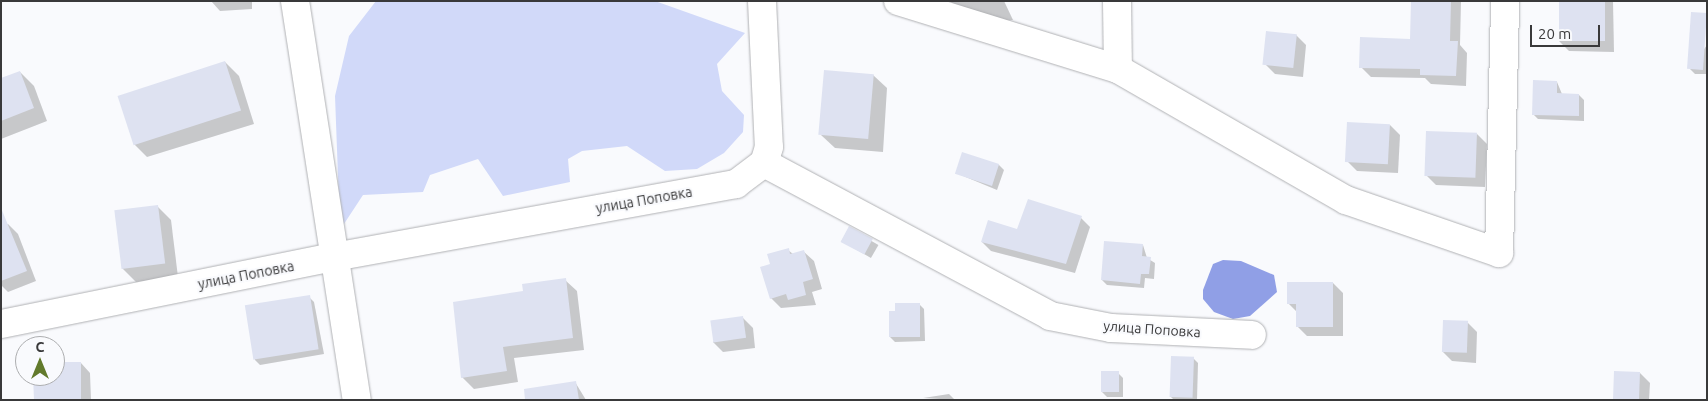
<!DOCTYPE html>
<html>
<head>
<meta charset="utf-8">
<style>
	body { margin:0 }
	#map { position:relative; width:1708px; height:401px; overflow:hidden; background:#f9fafd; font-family:Ubuntu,sans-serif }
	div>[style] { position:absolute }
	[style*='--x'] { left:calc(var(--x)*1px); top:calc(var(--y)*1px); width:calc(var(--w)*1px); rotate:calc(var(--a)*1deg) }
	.green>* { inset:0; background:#d1d9f9 }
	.water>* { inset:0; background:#909fe6 }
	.shadow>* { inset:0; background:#0003; transform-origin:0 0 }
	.building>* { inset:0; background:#dee2f1; transform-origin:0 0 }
	.roads { filter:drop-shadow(0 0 1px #b0b1b4) drop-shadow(0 0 1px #b0b1b4) }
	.minor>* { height:28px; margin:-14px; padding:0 14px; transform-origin:14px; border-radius:14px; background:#fff }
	span { translate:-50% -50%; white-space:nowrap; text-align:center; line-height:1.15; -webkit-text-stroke:4px #f9fafd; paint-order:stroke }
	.street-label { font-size:14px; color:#39393a }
	.frame { position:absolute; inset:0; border:2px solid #39393a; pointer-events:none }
	.north { position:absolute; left:15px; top:336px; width:50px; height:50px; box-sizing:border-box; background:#f9fafd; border:1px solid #acadaf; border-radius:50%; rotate:0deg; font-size:14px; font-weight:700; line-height:20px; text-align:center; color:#39393a }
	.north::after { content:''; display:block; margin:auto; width:18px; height:22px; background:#627a2c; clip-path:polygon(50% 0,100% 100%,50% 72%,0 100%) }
	.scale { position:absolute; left:1530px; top:25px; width:70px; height:22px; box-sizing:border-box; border:2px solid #39393a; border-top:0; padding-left:6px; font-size:15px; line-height:18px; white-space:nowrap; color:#39393a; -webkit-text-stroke:4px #f9fafd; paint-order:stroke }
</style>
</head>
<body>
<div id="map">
	<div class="green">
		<i style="clip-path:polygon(376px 1px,655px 1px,745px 33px,717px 64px,722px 91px,744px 115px,743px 132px,724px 153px,697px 169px,665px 171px,627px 146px,582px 151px,568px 159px,570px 182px,503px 196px,478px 159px,430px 175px,423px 192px,363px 195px,340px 230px,335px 96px,349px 36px)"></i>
	</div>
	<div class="water">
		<i style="clip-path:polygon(1223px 260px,1241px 261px,1274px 275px,1277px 292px,1250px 316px,1233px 319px,1214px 312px,1203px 299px,1203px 290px,1213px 264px)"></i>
	</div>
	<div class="shadow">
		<i style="clip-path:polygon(211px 1px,252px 1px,252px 9px,220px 11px)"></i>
		<i style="clip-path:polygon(950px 1px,1004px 1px,1013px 20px,991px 22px,962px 13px)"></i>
		<i style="clip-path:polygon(1412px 1px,1461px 1px,1460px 45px,1467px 53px,1466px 86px,1431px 84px,1425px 78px,1371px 77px,1361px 67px,1411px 40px)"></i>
		<i style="clip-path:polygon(1560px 1px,1613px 1px,1614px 52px,1569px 51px,1559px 41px)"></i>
		<i style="clip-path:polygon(1296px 35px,1306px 45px,1303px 77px,1275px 74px,1265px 64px)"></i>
		<i style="clip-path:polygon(1707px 45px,1707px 74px,1695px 74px,1690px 69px)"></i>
		<i style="clip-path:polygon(225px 62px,239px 76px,254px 124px,147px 157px,134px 144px)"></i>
		<i style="clip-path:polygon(20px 72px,34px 86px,47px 121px,1px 139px,1px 79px)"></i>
		<i style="clip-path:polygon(873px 75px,887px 88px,883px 152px,835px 148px,821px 135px)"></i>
		<i style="clip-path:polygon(1557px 82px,1562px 94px,1579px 95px,1584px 100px,1584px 121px,1538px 119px,1533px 114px)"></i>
		<i style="clip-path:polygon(1390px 125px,1400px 135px,1398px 173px,1357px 171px,1347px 161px)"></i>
		<i style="clip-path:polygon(1477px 134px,1487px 144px,1485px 187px,1436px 185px,1426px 175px)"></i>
		<i style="clip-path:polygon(999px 165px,1004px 170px,997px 190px,956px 173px)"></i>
		<i style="clip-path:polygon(157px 206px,171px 220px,178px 277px,136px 282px,122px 268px)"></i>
		<i style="clip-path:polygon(1081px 218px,1090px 227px,1075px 273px,991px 251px,982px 242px)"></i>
		<i style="clip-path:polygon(8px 224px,18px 234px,36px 281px,8px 292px,1px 285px,1px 226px)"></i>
		<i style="left:849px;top:228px;width:34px;height:15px;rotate:30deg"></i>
		<i style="clip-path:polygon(1143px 245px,1147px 258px,1155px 263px,1154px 279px,1145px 278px,1144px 288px,1107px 285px,1102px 280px)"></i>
		<i style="clip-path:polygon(788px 250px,793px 254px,804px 252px,814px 261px,822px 289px,812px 292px,816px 305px,781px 308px,771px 298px,771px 264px)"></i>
		<i style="clip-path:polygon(565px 280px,577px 291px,584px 350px,514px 358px,518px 382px,474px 389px,462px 377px,524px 292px)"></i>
		<i style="clip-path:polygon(1333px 283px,1343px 293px,1343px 336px,1307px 336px,1297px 326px,1297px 312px,1288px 303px)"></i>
		<i style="clip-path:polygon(309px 297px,314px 302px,324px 354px,260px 365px,255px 360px,246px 308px)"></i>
		<i style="clip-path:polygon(919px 304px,924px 309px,925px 341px,895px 342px,890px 337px,897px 312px)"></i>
		<i style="clip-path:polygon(743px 318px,753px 328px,755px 348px,723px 352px,713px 342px)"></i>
		<i style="clip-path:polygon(1467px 322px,1477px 332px,1476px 363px,1452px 361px,1442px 351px)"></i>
		<i style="clip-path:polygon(1193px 358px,1198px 363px,1197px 400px,1174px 400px,1171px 397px)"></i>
		<i style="clip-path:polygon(81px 363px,90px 373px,91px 400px,35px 400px,35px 376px,55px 376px,55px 365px)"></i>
		<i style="clip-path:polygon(1118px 373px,1123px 378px,1123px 397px,1107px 397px,1102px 392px)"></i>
		<i style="clip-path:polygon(1640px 373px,1650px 383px,1649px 400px,1613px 400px)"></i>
		<i style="clip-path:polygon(575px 382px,586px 400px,537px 400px)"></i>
		<i style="clip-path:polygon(949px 394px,955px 400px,923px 398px)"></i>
	</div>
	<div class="building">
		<i style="clip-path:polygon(1411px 1px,1451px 1px,1450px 41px,1458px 41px,1456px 76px,1420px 75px,1420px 69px,1359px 68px,1360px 37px,1410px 39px)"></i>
		<i style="left:1559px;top:1px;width:46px;height:40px"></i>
		<i style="left:1691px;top:12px;width:16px;height:57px;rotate:4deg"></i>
		<i style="left:1266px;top:31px;width:31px;height:34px;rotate:6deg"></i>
		<i style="left:225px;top:61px;width:52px;height:113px;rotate:72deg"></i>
		<i style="left:824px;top:70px;width:50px;height:65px;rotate:5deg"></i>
		<i style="clip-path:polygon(20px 71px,34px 108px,1px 121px,1px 78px)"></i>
		<i style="clip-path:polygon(1533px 80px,1557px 81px,1557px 93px,1579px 94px,1579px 116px,1532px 115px)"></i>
		<i style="left:1347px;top:122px;width:43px;height:40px;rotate:3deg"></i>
		<i style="left:1426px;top:131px;width:51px;height:45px;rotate:2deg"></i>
		<i style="left:962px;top:152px;width:39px;height:23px;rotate:18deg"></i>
		<i style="clip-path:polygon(1028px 199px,1082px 216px,1066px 264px,981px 242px,988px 220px,1017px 229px)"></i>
		<i style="left:158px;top:205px;width:59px;height:44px;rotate:83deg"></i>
		<i style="clip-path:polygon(1px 208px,27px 271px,1px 281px)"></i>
		<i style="left:849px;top:226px;width:27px;height:18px;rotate:28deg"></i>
		<i style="clip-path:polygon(1104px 241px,1143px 244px,1142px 256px,1151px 257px,1149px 274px,1141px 274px,1140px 284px,1101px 280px)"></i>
		<i style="clip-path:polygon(789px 248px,790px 254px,804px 250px,813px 279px,803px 282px,806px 295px,788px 300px,786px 294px,770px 299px,760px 267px,770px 264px,767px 254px)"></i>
		<i style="clip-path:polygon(566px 278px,573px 338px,503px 347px,507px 371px,461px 378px,453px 302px,523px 291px,522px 284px)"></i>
		<i style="clip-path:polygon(1287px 282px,1333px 282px,1333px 327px,1296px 327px,1296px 304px,1287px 304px)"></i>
		<i style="left:310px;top:295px;width:55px;height:66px;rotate:81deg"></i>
		<i style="clip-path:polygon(895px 303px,920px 303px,920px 337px,889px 337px,889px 311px,895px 311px)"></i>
		<i style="left:743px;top:316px;width:22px;height:33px;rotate:82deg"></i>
		<i style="left:1443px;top:320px;width:25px;height:32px;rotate:2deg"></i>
		<i style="left:1171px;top:356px;width:23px;height:41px;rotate:2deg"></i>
		<i style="clip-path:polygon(55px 362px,81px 362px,81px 400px,34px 400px,33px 376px,55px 376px)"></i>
		<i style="left:1101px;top:371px;width:18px;height:21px"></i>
		<i style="left:1614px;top:371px;width:26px;height:29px;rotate:2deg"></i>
		<i style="clip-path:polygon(576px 381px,579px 400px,525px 400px,524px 389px)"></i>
	</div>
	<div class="roads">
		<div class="minor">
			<i style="--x:295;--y:1;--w:404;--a:81.2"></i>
			<i style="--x:762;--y:1;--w:146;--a:87.3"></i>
			<i style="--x:769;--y:147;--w:17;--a:107"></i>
			<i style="--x:898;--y:1;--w:230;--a:17.2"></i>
			<i style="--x:1118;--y:69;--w:263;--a:29.9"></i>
			<i style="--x:1346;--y:200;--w:162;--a:19.1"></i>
			<i style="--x:1499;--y:253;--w:252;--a:-88.6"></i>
			<i style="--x:1117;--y:1;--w:68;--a:89.2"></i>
			<i style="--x:764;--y:163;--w:324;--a:28.1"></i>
			<i style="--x:1050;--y:316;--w:62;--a:11.1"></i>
			<i style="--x:1111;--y:328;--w:141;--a:2.8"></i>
			<i style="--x:1;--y:324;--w:340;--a:-11.4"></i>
			<i style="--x:334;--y:257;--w:409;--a:-10.3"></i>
			<i style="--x:736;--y:184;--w:35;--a:-37"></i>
		</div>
	</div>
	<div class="street-label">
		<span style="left:644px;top:200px;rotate:-10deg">улица Поповка</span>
		<span style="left:246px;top:275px;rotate:-11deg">улица Поповка</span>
		<span style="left:1152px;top:329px;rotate:4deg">улица Поповка</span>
	</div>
	<div class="frame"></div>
	<div class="north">С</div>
	<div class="scale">20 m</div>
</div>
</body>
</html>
